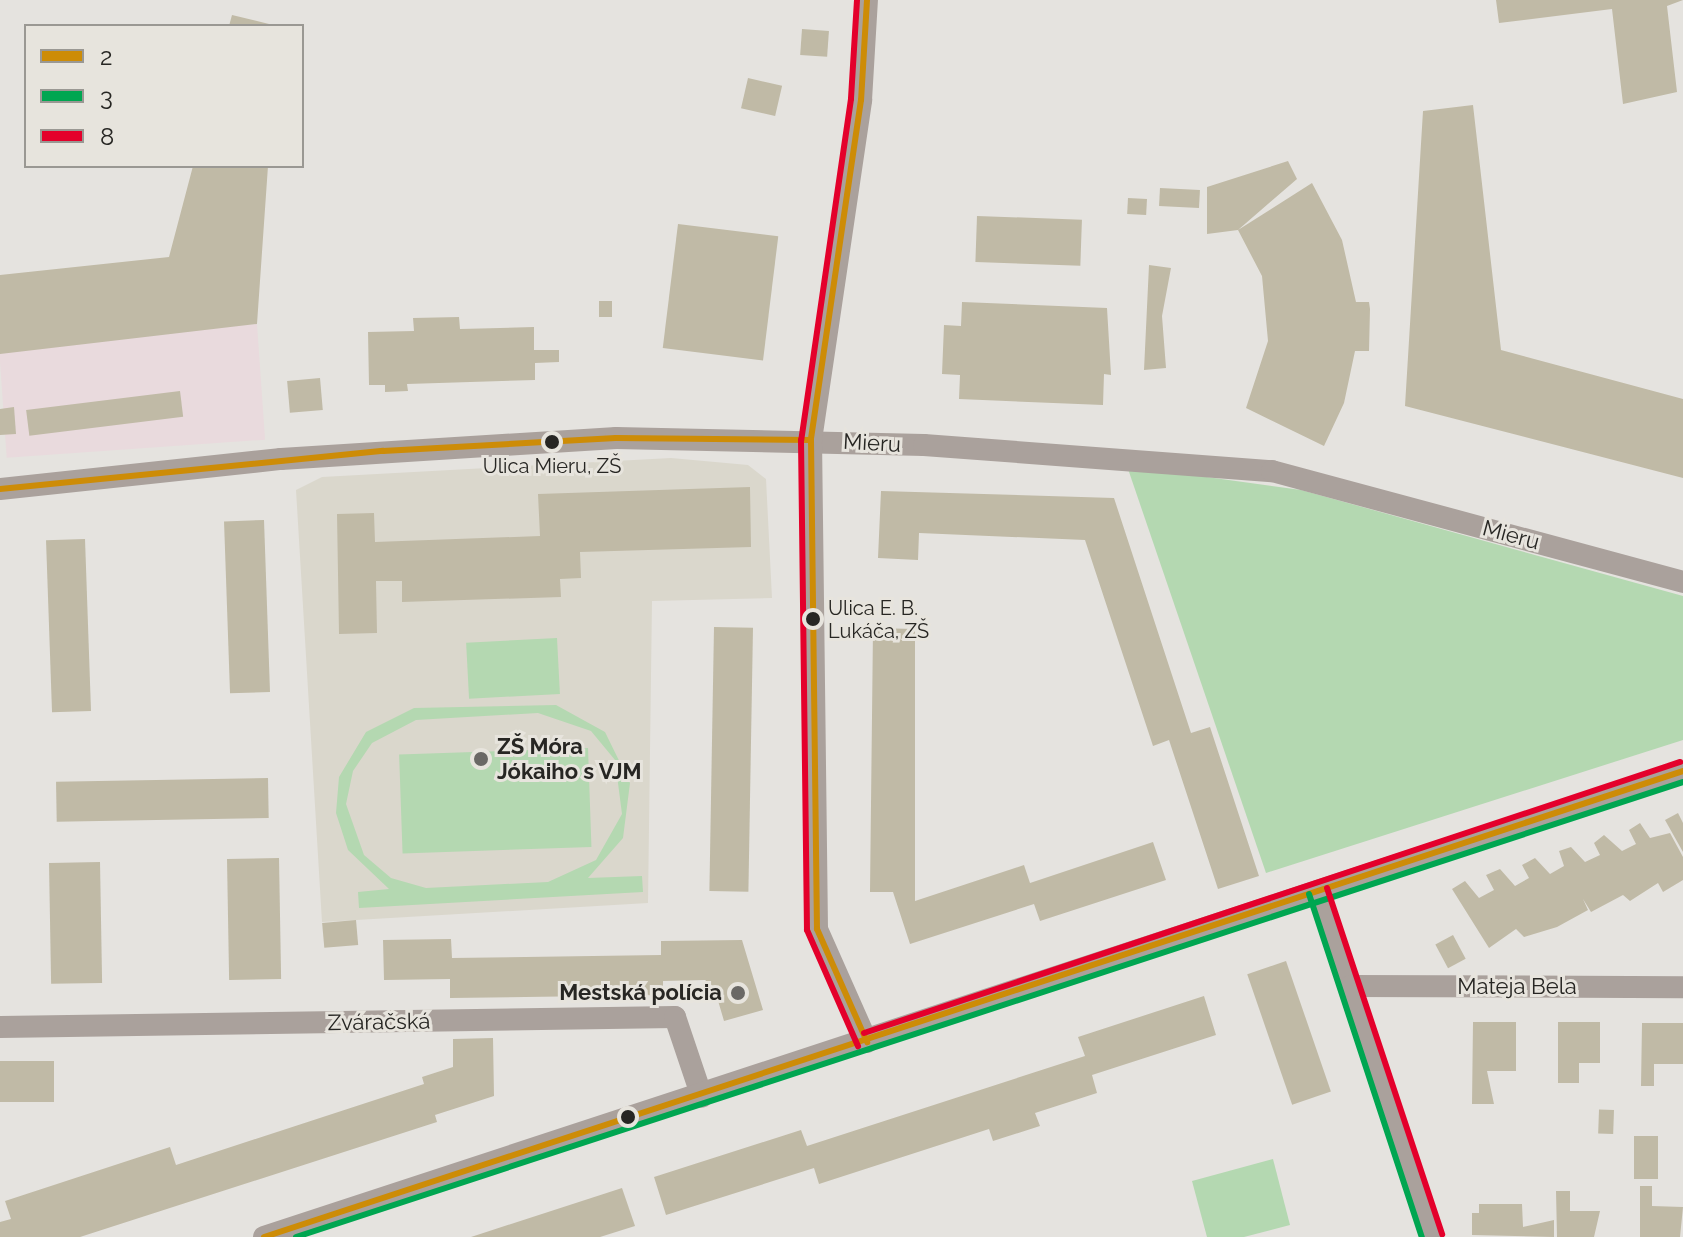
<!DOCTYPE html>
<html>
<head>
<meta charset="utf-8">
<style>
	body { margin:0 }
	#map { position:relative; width:1683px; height:1237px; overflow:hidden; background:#e5e3df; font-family:Raleway,sans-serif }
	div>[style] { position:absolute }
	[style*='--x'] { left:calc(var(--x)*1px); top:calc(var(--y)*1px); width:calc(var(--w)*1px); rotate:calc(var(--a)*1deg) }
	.built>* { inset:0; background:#dad7cc }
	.industrial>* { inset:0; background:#e9dadd; transform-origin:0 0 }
	.green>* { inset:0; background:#b4d8b1; transform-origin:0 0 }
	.building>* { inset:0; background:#c0baa6; transform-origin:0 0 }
	.street>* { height:22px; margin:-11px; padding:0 11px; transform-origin:11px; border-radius:11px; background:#aaa19c }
	.bus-1>* { height:6px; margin:-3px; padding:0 3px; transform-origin:3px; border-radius:3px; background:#cd8c07 }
	.bus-2>* { height:6px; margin:-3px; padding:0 3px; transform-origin:3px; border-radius:3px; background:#00a651 }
	.bus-3>* { height:6px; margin:-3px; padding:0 3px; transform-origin:3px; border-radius:3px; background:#e4002b }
	.dots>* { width:22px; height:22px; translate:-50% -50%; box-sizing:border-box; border:4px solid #e7e4dd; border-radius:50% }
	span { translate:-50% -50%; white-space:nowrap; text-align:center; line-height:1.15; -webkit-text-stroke:6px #e7e4dd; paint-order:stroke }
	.bus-label { font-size:20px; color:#272623 }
	.left { translate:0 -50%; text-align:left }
	.street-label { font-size:22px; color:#272623 }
	.poi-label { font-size:22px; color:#272623; font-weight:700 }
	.right { translate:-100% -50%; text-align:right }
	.legend { position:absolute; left:24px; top:24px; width:280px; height:144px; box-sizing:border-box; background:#e7e4dd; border:2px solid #9a9893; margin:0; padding:10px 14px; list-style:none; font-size:24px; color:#272623 }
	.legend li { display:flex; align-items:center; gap:16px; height:40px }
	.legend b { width:40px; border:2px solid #9a9893 }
</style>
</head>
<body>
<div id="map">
	<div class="built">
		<i style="clip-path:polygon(671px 458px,748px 465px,766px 479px,772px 598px,652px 601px,648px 903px,322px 922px,296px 490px,322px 477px)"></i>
	</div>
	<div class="industrial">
		<i style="left:257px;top:324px;width:116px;height:259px;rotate:86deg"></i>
	</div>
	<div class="green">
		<i style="clip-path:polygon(1127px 466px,1301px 490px,1683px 596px,1683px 740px,1266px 873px)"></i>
		<i style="left:557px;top:638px;width:56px;height:91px;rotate:87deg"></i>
		<i style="clip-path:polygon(evenodd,556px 705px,605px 732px,630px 783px,623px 838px,588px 878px,642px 876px,643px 892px,359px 908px,358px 892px,389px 889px,348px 850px,336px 813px,339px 777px,366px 732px,414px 708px,556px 705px,538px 713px,591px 731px,615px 760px,622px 814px,596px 860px,548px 882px,426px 888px,391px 878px,364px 855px,346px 804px,353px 771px,372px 743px,416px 720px,538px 713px)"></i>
		<i style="left:588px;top:748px;width:99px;height:189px;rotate:88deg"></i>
		<i style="clip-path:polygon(1273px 1159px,1290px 1225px,1244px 1237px,1207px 1237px,1192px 1181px)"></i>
	</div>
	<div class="building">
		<i style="clip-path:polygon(1496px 0,1683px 0,1667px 6px,1677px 92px,1623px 104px,1612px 9px,1499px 23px)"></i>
		<i style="clip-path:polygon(232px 15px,273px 25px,273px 26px,229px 26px)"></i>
		<i style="left:802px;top:29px;width:27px;height:26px;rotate:4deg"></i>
		<i style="left:748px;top:78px;width:35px;height:31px;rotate:13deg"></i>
		<i style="clip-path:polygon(1473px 105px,1501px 350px,1683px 399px,1683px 478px,1405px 406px,1423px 111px)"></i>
		<i style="clip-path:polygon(1288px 161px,1297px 179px,1238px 230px,1312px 183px,1342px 240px,1356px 302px,1369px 302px,1370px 309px,1369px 351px,1355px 351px,1344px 403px,1324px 446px,1246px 408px,1268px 341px,1262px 276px,1238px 230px,1207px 234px,1207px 187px)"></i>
		<i style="clip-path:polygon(193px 166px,268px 166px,257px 324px,0 354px,0 275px,169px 257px)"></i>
		<i style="left:1160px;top:188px;width:40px;height:18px;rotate:3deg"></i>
		<i style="left:1128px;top:198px;width:19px;height:16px;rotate:3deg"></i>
		<i style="left:977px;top:216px;width:105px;height:46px;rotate:2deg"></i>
		<i style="left:678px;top:224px;width:101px;height:125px;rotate:7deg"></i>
		<i style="clip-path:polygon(1149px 265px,1171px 268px,1162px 316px,1166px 368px,1144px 370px)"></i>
		<i style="left:612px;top:301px;width:16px;height:13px;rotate:90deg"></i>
		<i style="clip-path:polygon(962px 302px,1107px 308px,1111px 375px,1104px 374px,1103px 405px,959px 399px,960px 375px,942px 374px,944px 325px,961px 326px)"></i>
		<i style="clip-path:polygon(459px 317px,460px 329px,534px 327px,534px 350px,559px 350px,559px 362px,535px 363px,535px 380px,407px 384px,408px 391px,385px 392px,385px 385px,369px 385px,368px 332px,414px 331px,413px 318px)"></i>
		<i style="left:320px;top:378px;width:32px;height:33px;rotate:85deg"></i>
		<i style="left:180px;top:391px;width:26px;height:155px;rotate:83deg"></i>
		<i style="clip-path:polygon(14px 407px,16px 434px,0 435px,0 409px)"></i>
		<i style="clip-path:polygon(750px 487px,751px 547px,580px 552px,581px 578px,560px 579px,561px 597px,402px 602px,402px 581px,376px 581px,377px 633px,339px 634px,337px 514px,374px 513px,375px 542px,540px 536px,538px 494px)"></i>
		<i style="clip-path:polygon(881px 491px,1114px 498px,1191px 733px,1210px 727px,1259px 876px,1218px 889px,1169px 740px,1153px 746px,1085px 540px,919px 533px,918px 560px,878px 558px)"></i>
		<i style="left:264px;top:520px;width:172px;height:40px;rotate:88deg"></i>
		<i style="left:85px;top:539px;width:172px;height:39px;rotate:88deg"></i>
		<i style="left:714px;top:627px;width:39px;height:264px;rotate:1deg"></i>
		<i style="clip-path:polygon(873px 628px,915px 629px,915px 901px,1024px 865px,1030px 883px,1153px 842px,1166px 880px,1040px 921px,1034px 904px,910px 944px,893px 892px,870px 892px)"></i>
		<i style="left:268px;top:778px;width:40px;height:212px;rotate:89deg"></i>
		<i style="clip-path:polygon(1678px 813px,1683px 823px,1683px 852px,1665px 820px)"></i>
		<i style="clip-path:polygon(1640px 823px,1650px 838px,1670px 833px,1683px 857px,1683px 880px,1663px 892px,1658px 883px,1630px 901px,1623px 895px,1591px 912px,1583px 899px,1588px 910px,1557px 927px,1524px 937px,1516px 929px,1489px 948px,1452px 889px,1465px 881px,1479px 898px,1494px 890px,1486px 875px,1500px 869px,1515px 886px,1529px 878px,1522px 865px,1535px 858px,1550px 874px,1564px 866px,1559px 851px,1571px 847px,1585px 862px,1600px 855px,1594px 843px,1604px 835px,1622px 851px,1636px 844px,1629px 830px)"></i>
		<i style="left:279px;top:858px;width:121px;height:52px;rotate:89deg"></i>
		<i style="left:100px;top:862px;width:121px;height:51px;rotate:89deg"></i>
		<i style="left:356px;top:920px;width:25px;height:34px;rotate:85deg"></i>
		<i style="left:1453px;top:935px;width:27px;height:20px;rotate:62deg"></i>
		<i style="clip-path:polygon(451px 939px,452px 958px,661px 955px,661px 941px,742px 940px,763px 1010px,724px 1021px,714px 987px,705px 980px,663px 981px,663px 995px,450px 998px,450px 979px,384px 980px,383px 940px)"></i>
		<i style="left:1286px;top:961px;width:138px;height:41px;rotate:71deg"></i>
		<i style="clip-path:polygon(1204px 996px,1216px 1035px,1092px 1075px,1097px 1093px,1035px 1113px,1040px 1126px,993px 1141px,989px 1129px,819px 1184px,814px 1168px,666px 1215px,654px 1177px,801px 1130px,807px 1146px,1085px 1056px,1078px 1037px)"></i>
		<i style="clip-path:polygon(1473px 1022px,1516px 1022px,1516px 1071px,1487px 1071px,1494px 1104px,1472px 1104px)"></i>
		<i style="clip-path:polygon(1558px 1022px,1600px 1022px,1600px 1063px,1579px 1063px,1579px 1083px,1558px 1083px)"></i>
		<i style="clip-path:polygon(1642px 1023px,1683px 1023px,1683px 1064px,1654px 1064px,1654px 1086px,1641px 1086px)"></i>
		<i style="clip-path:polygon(493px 1038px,494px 1096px,435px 1115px,437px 1122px,80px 1237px,0 1237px,0 1222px,11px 1219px,5px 1201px,170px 1147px,176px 1165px,424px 1084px,422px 1077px,453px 1067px,453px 1039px)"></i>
		<i style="left:0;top:1061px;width:54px;height:41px"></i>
		<i style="left:1614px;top:1110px;width:24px;height:15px;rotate:92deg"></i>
		<i style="left:1634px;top:1136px;width:24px;height:43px"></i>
		<i style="clip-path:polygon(1640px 1186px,1652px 1186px,1652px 1206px,1683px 1207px,1680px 1237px,1640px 1237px)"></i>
		<i style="clip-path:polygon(622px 1188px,635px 1226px,600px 1237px,471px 1237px)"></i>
		<i style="clip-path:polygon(1556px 1191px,1570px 1191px,1570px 1211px,1600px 1211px,1594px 1237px,1557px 1237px)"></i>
		<i style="clip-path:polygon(1479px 1204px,1522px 1204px,1523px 1227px,1554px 1220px,1554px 1237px,1472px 1235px,1472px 1213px,1479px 1213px)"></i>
	</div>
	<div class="street">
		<i style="--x:0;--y:489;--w:283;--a:-6.1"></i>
		<i style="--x:281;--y:459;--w:336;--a:-3.6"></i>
		<i style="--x:616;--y:438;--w:308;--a:1.3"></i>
		<i style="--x:924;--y:445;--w:349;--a:4.3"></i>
		<i style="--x:1272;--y:471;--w:426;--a:15.1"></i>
		<i style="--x:1318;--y:891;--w:365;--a:71.6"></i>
		<i style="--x:1351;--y:986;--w:332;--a:0.2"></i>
		<i style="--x:0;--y:1027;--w:675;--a:-0.85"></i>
		<i style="--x:675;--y:1017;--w:84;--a:71.4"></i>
		<i style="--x:867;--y:1042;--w:124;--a:-113.9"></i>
		<i style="--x:817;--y:929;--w:489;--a:-90.7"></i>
		<i style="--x:811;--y:440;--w:344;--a:-81.6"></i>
		<i style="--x:861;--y:100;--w:100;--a:-86.6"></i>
		<i style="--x:264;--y:1237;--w:1494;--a:-18.18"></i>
	</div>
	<div class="bus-1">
		<i style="--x:867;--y:0;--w:100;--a:93.4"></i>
		<i style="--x:861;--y:100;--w:344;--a:98.4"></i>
		<i style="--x:811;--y:440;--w:489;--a:89.3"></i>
		<i style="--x:817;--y:929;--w:124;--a:66.1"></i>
		<i style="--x:0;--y:489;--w:385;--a:-5.7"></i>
		<i style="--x:383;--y:451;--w:233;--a:-3.2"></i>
		<i style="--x:616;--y:438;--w:195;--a:0.6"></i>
		<i style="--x:264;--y:1237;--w:1494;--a:-18.18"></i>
	</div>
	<div class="bus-2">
		<i style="--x:1309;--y:894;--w:361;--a:71.8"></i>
		<i style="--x:296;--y:1237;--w:1460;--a:-18.16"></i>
	</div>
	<div class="bus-3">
		<i style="--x:857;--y:0;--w:99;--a:93.5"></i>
		<i style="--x:851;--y:99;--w:345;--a:98.3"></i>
		<i style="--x:801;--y:440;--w:490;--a:89.3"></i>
		<i style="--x:807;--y:930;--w:127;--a:66.3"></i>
		<i style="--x:1327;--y:888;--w:365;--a:71.6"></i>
		<i style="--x:864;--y:1033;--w:860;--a:-18.37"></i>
	</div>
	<div class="dots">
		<i style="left:552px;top:442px;background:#272623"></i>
		<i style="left:813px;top:619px;background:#272623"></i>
		<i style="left:481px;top:759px;background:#6a6865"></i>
		<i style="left:738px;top:993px;background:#6a6865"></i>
		<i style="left:628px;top:1117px;background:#272623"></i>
	</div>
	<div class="bus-label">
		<span style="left:552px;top:466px">Ulica Mieru, ZŠ</span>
		<span class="left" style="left:828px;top:620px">Ulica E. B.<br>Lukáča, ZŠ</span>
	</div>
	<div class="street-label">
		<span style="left:872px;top:443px;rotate:3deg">Mieru</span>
		<span style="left:1511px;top:535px;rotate:15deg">Mieru</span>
		<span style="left:1517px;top:987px">Mateja Bela</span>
		<span style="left:379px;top:1022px;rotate:-1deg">Zváračská</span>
	</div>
	<div class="poi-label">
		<span class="left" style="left:497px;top:759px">ZŠ Móra<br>Jókaiho s VJM</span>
		<span class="right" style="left:722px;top:993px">Mestská polícia</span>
	</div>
	<ul class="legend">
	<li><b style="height:10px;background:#cd8c07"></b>2</li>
	<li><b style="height:10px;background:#00a651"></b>3</li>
	<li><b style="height:10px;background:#e4002b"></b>8</li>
	</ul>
</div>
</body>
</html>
